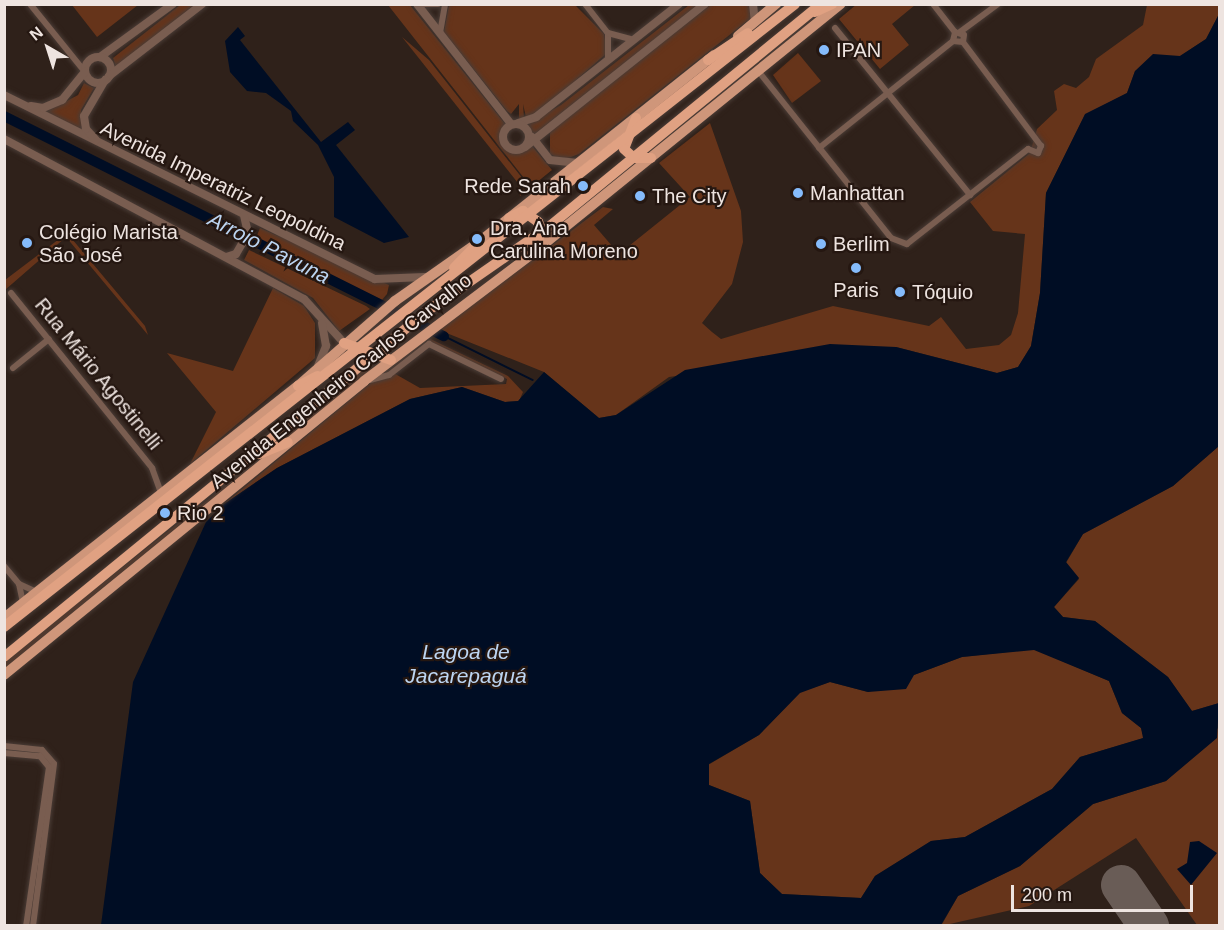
<!DOCTYPE html>
<html>
<head>
<meta charset="utf-8">
<style>
	body { margin:0 }
	#map { position:relative; width:1224px; height:930px; overflow:hidden; background:#2f211a; font-family:Arial,sans-serif }
	div>[style] { position:absolute }
	[style*='--x'] { left:calc(var(--x)*1px); top:calc(var(--y)*1px); width:calc(var(--w)*1px); rotate:calc(var(--a)*1deg) }
	.green>* { inset:0; background:#66341a }
	.water>* { inset:0; background:#000d24 }
	.stream>* { height:1.5px; margin:-0.75px; padding:0 0.75px; transform-origin:0.75px; border-radius:0.75px; background:#000d24 }
	.river>* { height:10px; margin:-5px; padding:0 5px; transform-origin:5px; border-radius:5px; background:#000d24 }
	.runway>* { height:40px; margin:-20px; padding:0 20px; transform-origin:20px; border-radius:20px; background:#695c56 }
	.roads { filter:drop-shadow(0 0 2px #4a3c36) drop-shadow(0 0 2px #4a3c36) }
	.minor>* { height:6px; margin:-3px; padding:0 3px; transform-origin:3px; border-radius:3px; background:#795d50 }
	.tertiary>* { height:8px; margin:-4px; padding:0 4px; transform-origin:4px; border-radius:4px; background:#795d50 }
	.tertiary>.ring { margin:-4px; padding:0; box-sizing:content-box; background:none; border:8px solid #795d50; border-radius:50% }
	.primary>* { height:10px; margin:-5px; padding:0 5px; transform-origin:5px; border-radius:5px; background:#cf967a }
	.trunk>* { height:10px; margin:-5px; padding:0 5px; transform-origin:5px; border-radius:5px; background:#e0a182 }
	.dots>* { width:16px; height:16px; translate:-50% -50%; box-sizing:border-box; border:3px solid #251711; border-radius:50% }
	span { translate:-50% -50%; white-space:nowrap; text-align:center; line-height:1.15; -webkit-text-stroke:4.5px #251711; paint-order:stroke }
	.poi-label { font-size:20px; color:#eee4e0 }
	.left { translate:0 -50%; text-align:left }
	.right { translate:-100% -50%; text-align:right }
	.street-label { font-size:20px; color:#eee4e0 }
	.water-label { font-size:21px; color:#bcd5f2; font-style:italic }
	.frame { position:absolute; inset:0; border:6px solid #eee4e0; pointer-events:none }
	.north { position:absolute; left:18px; top:18px; width:60px; height:60px; -webkit-text-stroke:4px #251711; paint-order:stroke; rotate:321deg; font-size:16px; font-weight:700; line-height:24px; text-align:center; color:#eee4e0 }
	.north::after { content:''; display:block; margin:auto; width:21px; height:27px; background:#eee4e0; clip-path:polygon(50% 0,100% 100%,50% 72%,0 100%) }
	.scale { position:absolute; left:1011px; top:885px; width:182px; height:27px; box-sizing:border-box; border:3px solid #eee4e0; border-top:0; padding-left:8px; font-size:18px; line-height:21px; white-space:nowrap; color:#eee4e0; -webkit-text-stroke:4px #251711; paint-order:stroke }
</style>
</head>
<body>
<div id="map">
	<div class="green">
		<i style="clip-path:polygon(857px 4px,915px 5px,892px 24px,909px 45px,880px 69px,839px 19px)"></i>
		<i style="clip-path:polygon(72px 5px,138px 5px,97px 37px)"></i>
		<i style="clip-path:polygon(180px 5px,194px 5px,116px 67px,113px 58px)"></i>
		<i style="clip-path:polygon(388px 5px,410px 5px,506px 125px,503px 148px,514px 154px,532px 146px,552px 170px,531px 187px)"></i>
		<i style="clip-path:polygon(449px 5px,575px 5px,604px 34px,607px 53px,537px 114px,526px 117px,523px 104px,524px 118px,519px 118px,519px 104px,511px 114px,507px 111px,444px 32px)"></i>
		<i style="clip-path:polygon(689px 5px,698px 5px,532px 136px,527px 124px,561px 105px)"></i>
		<i style="clip-path:polygon(710px 5px,750px 5px,751px 18px,579px 154px,563px 160px,550px 154px,550px 132px)"></i>
		<i style="clip-path:polygon(1147px 5px,1219px 5px,1219px 14px,1206px 39px,1180px 56px,1135px 71px,1127px 93px,1085px 115px,1046px 193px,1040px 293px,1031px 346px,1018px 367px,997px 373px,896px 347px,669px 377px,616px 415px,599px 418px,544px 372px,439px 330px,603px 207px,613px 209px,594px 225px,619px 254px,690px 197px,659px 163px,710px 123px,741px 211px,743px 242px,732px 284px,702px 323px,712px 332px,721px 339px,833px 306px,929px 326px,941px 317px,966px 349px,999px 345px,1011px 335px,1018px 313px,1025px 234px,993px 231px,970px 202px,1030px 153px,1037px 129px,1057px 110px,1054px 91px,1064px 84px,1076px 88px,1089px 77px,1096px 59px,1143px 25px)"></i>
		<i style="clip-path:polygon(402px 37px,429px 60px,530px 188px,520px 196px,518px 183px)"></i>
		<i style="clip-path:polygon(798px 53px,821px 81px,792px 103px,773px 75px)"></i>
		<i style="clip-path:polygon(84px 83px,94px 88px,81px 110px,82px 133px,46px 112px,78px 95px)"></i>
		<i style="clip-path:polygon(260px 228px,389px 285px,387px 294px,382px 300px,256px 238px)"></i>
		<i style="clip-path:polygon(67px 233px,145px 326px,148px 335px,66px 237px,5px 290px,5px 280px)"></i>
		<i style="clip-path:polygon(249px 250px,366px 306px,370px 309px,339px 331px,313px 298px,244px 260px)"></i>
		<i style="clip-path:polygon(273px 288px,304px 306px,315px 323px,315px 358px,190px 464px,216px 412px,167px 353px,233px 371px)"></i>
		<i style="clip-path:polygon(evenodd,426px 337px,508px 376px,523px 392px,519px 401px,505px 402px,462px 387px,410px 399px,277px 468px,224px 504px,426px 337px,428px 340px,507px 379px,506px 384px,420px 388px,390px 371px,428px 340px)"></i>
		<i style="clip-path:polygon(366px 366px,373px 370px,293px 434px,267px 447px)"></i>
		<i style="clip-path:polygon(1219px 446px,1219px 703px,1192px 711px,1168px 677px,1095px 621px,1063px 617px,1054px 607px,1079px 579px,1066px 563px,1083px 534px,1173px 486px)"></i>
		<i style="clip-path:polygon(266px 454px,5px 671px,5px 660px)"></i>
		<i style="clip-path:polygon(1034px 649px,1109px 681px,1122px 713px,1141px 728px,1144px 738px,1080px 757px,1052px 789px,965px 837px,931px 841px,875px 876px,861px 898px,782px 894px,760px 873px,750px 801px,709px 785px,708px 765px,759px 735px,800px 692px,830px 682px,868px 692px,962px 657px)"></i>
		<i style="clip-path:polygon(1219px 727px,1219px 925px,1197px 925px,1136px 838px,1029px 906px,941px 926px,958px 896px,1020px 866px,1093px 804px,1166px 781px)"></i>
	</div>
	<div class="water">
		<i style="clip-path:polygon(evenodd,1219px 14px,1219px 446px,1173px 486px,1083px 534px,1066px 562px,1079px 578px,1054px 607px,1063px 617px,1095px 621px,1168px 677px,1192px 711px,1219px 703px,1217px 738px,1166px 781px,1093px 804px,1020px 866px,958px 896px,941px 925px,101px 925px,133px 682px,206px 522px,224px 504px,277px 468px,410px 399px,462px 387px,505px 402px,518px 401px,544px 372px,599px 418px,616px 415px,685px 370px,830px 344px,896px 347px,997px 373px,1018px 367px,1031px 346px,1040px 293px,1046px 193px,1085px 114px,1127px 93px,1135px 71px,1153px 54px,1180px 56px,1206px 39px,1219px 14px,1034px 650px,1109px 681px,1122px 713px,1141px 728px,1143px 738px,1080px 757px,1052px 789px,965px 837px,931px 841px,875px 876px,861px 898px,782px 894px,760px 873px,750px 801px,709px 785px,709px 764px,759px 735px,800px 693px,830px 682px,868px 692px,906px 689px,914px 675px,962px 657px,1034px 650px)"></i>
		<i style="clip-path:polygon(238px 27px,245px 36px,240px 40px,321px 142px,348px 122px,355px 130px,336px 145px,409px 237px,384px 243px,334px 217px,334px 177px,318px 145px,293px 121px,291px 111px,266px 93px,247px 91px,230px 72px,225px 41px)"></i>
		<i style="clip-path:polygon(1199px 841px,1217px 853px,1191px 885px,1177px 869px,1187px 863px,1190px 842px)"></i>
	</div>
	<div class="stream">
		<i style="--x:444;--y:336;--w:99;--a:26.3"></i>
	</div>
	<div class="river">
		<i style="--x:4;--y:116;--w:492;--a:26.6"></i>
	</div>
	<div class="runway">
		<i style="--x:1121;--y:885;--w:50;--a:55.7"></i>
	</div>
	<div class="roads">
		<div class="minor">
			<i style="--x:30;--y:4;--w:87;--a:51"></i>
			<i style="--x:423;--y:4;--w:15;--a:0"></i>
			<i style="--x:585;--y:4;--w:37;--a:52"></i>
			<i style="--x:933;--y:4;--w:36;--a:52"></i>
			<i style="--x:835;--y:28;--w:215;--a:51"></i>
			<i style="--x:960;--y:32;--w:47;--a:-36.4"></i>
			<i style="--x:440;--y:33;--w:29;--a:-80"></i>
			<i style="--x:608;--y:60;--w:27;--a:-90"></i>
			<i style="--x:608;--y:33;--w:27;--a:15"></i>
			<i style="--x:759;--y:72;--w:212;--a:51.5"></i>
			<i style="--x:891;--y:238;--w:17;--a:21"></i>
			<i style="--x:907;--y:244;--w:154;--a:-38.1"></i>
			<i style="--x:1028;--y:149;--w:11;--a:22"></i>
			<i style="--x:1038;--y:153;--w:8;--a:-67"></i>
			<i style="--x:1041;--y:146;--w:130;--a:-126.9"></i>
			<i style="--x:819;--y:148;--w:171;--a:-38.6"></i>
			<i style="--x:953;--y:41;--w:9;--a:-77"></i>
			<i style="--x:955;--y:32;--w:9;--a:18"></i>
			<i style="--x:964;--y:35;--w:7;--a:98"></i>
			<i style="--x:963;--y:42;--w:10;--a:-174"></i>
			<i style="--x:11;--y:293;--w:225;--a:51.1"></i>
			<i style="--x:152;--y:468;--w:27;--a:70"></i>
			<i style="--x:13;--y:368;--w:46;--a:-38.9"></i>
			<i style="--x:370;--y:380;--w:20;--a:-15"></i>
			<i style="--x:389;--y:375;--w:51;--a:-37.8"></i>
			<i style="--x:429;--y:344;--w:80;--a:25.9"></i>
			<i style="--x:4;--y:566;--w:23;--a:50"></i>
			<i style="--x:19;--y:584;--w:19;--a:78"></i>
			<i style="--x:19;--y:584;--w:20;--a:24"></i>
			<i style="--x:4;--y:746;--w:38;--a:6"></i>
			<i style="--x:42;--y:750;--w:18;--a:49"></i>
			<i style="--x:54;--y:764;--w:163;--a:97.4"></i>
			<i style="--x:4;--y:753;--w:36;--a:5"></i>
			<i style="--x:40;--y:756;--w:14;--a:51"></i>
			<i style="--x:49;--y:767;--w:161;--a:98.2"></i>
		</div>
		<div class="tertiary">
			<i style="--x:417;--y:4;--w:152;--a:51.9"></i>
			<i style="--x:753;--y:4;--w:18;--a:84"></i>
			<i style="--x:100;--y:57;--w:90;--a:-36"></i>
			<i class="ring" style="left:85px;top:57px;width:18px;height:18px"></i>
			<i style="--x:109;--y:76;--w:118;--a:-37.7"></i>
			<i style="--x:4;--y:95;--w:414;--a:26.4"></i>
			<i style="--x:375;--y:279;--w:50;--a:-2.3"></i>
			<i style="--x:31;--y:106;--w:12;--a:9"></i>
			<i style="--x:43;--y:108;--w:21;--a:-23"></i>
			<i style="--x:62;--y:100;--w:36;--a:-51"></i>
			<i style="--x:518;--y:123;--w:19;--a:-18"></i>
			<i style="--x:536;--y:117;--w:182;--a:-38.3"></i>
			<i class="ring" style="left:503px;top:124px;width:18px;height:18px"></i>
			<i style="--x:532;--y:137;--w:29;--a:52"></i>
			<i style="--x:550;--y:160;--w:28;--a:6"></i>
			<i style="--x:4;--y:139;--w:340;--a:28.1"></i>
			<i style="--x:304;--y:299;--w:59;--a:47.7"></i>
			<i style="--x:96;--y:140;--w:15;--a:-132"></i>
			<i style="--x:86;--y:129;--w:13;--a:-99"></i>
			<i style="--x:84;--y:116;--w:42;--a:-59.7"></i>
			<i style="--x:525;--y:147;--w:230;--a:-38.5"></i>
			<i style="--x:226;--y:257;--w:10;--a:-17"></i>
			<i style="--x:236;--y:254;--w:24;--a:-60"></i>
			<i style="--x:248;--y:233;--w:18;--a:-103"></i>
			<i style="--x:318;--y:366;--w:22;--a:-68"></i>
			<i style="--x:326;--y:346;--w:23;--a:-100"></i>
		</div>
		<div class="primary">
			<i style="--x:738;--y:36;--w:50;--a:-40.1"></i>
			<i style="--x:4;--y:618;--w:375;--a:-38.3"></i>
			<i style="--x:298;--y:386;--w:129;--a:-41.2"></i>
			<i style="--x:395;--y:301;--w:103;--a:-35.1"></i>
			<i style="--x:479;--y:242;--w:300;--a:-38.5"></i>
			<i style="--x:4;--y:675;--w:465;--a:-39.2"></i>
			<i style="--x:364;--y:381;--w:212;--a:-37.1"></i>
			<i style="--x:533;--y:253;--w:396;--a:-39"></i>
		</div>
		<div class="trunk">
			<i style="--x:815;--y:12;--w:19;--a:-25"></i>
			<i style="--x:708;--y:60;--w:48;--a:-34"></i>
			<i style="--x:636;--y:118;--w:33;--a:111"></i>
			<i style="--x:624;--y:149;--w:13;--a:42"></i>
			<i style="--x:634;--y:158;--w:17;--a:0"></i>
			<i style="--x:509;--y:218;--w:16;--a:-27"></i>
			<i style="--x:523;--y:211;--w:19;--a:36"></i>
			<i style="--x:538;--y:222;--w:10;--a:73"></i>
			<i style="--x:541;--y:232;--w:22;--a:111"></i>
			<i style="--x:454;--y:268;--w:36;--a:-46"></i>
			<i style="--x:344;--y:343;--w:50;--a:19.9"></i>
			<i style="--x:298;--y:386;--w:22;--a:-27"></i>
			<i style="--x:259;--y:454;--w:31;--a:-22"></i>
			<i style="--x:4;--y:627;--w:1007;--a:-38.22"></i>
			<i style="--x:4;--y:657;--w:545;--a:-39.27"></i>
			<i style="--x:426;--y:312;--w:152;--a:-34.8"></i>
			<i style="--x:551;--y:225;--w:349;--a:-39.3"></i>
		</div>
	</div>
	<div class="dots">
		<i style="left:824px;top:50px;background:#85bbfb"></i>
		<i style="left:583px;top:186px;background:#85bbfb"></i>
		<i style="left:798px;top:193px;background:#85bbfb"></i>
		<i style="left:640px;top:196px;background:#85bbfb"></i>
		<i style="left:477px;top:239px;background:#85bbfb"></i>
		<i style="left:27px;top:243px;background:#85bbfb"></i>
		<i style="left:821px;top:244px;background:#85bbfb"></i>
		<i style="left:856px;top:268px;background:#85bbfb"></i>
		<i style="left:900px;top:292px;background:#85bbfb"></i>
		<i style="left:165px;top:513px;background:#85bbfb"></i>
	</div>
	<div class="poi-label">
		<span class="left" style="left:836px;top:50px">IPAN</span>
		<span class="right" style="left:571px;top:186px">Rede Sarah</span>
		<span class="left" style="left:810px;top:193px">Manhattan</span>
		<span class="left" style="left:652px;top:196px">The City</span>
		<span class="left" style="left:490px;top:240px">Dra. Ana<br>Carulina Moreno</span>
		<span class="left" style="left:39px;top:244px">Colégio Marista<br>São José</span>
		<span class="left" style="left:833px;top:244px">Berlim</span>
		<span style="left:856px;top:290px">Paris</span>
		<span class="left" style="left:912px;top:292px">Tóquio</span>
		<span class="left" style="left:177px;top:513px">Rio 2</span>
	</div>
	<div class="street-label">
		<span style="left:223px;top:186px;rotate:26deg">Avenida Imperatriz Leopoldina</span>
		<span style="left:98px;top:374px;rotate:51deg">Rua Mário Agostinelli</span>
		<span style="left:341px;top:381px;rotate:-39deg">Avenida Engenheiro Carlos Carvalho</span>
	</div>
	<div class="water-label">
		<span style="left:269px;top:248px;rotate:27deg">Arroio Pavuna</span>
		<span style="left:466px;top:664px">Lagoa de<br>Jacarepaguá</span>
	</div>
	<div class="frame"></div>
	<div class="north">N</div>
	<div class="scale">200 m</div>
</div>
</body>
</html>
